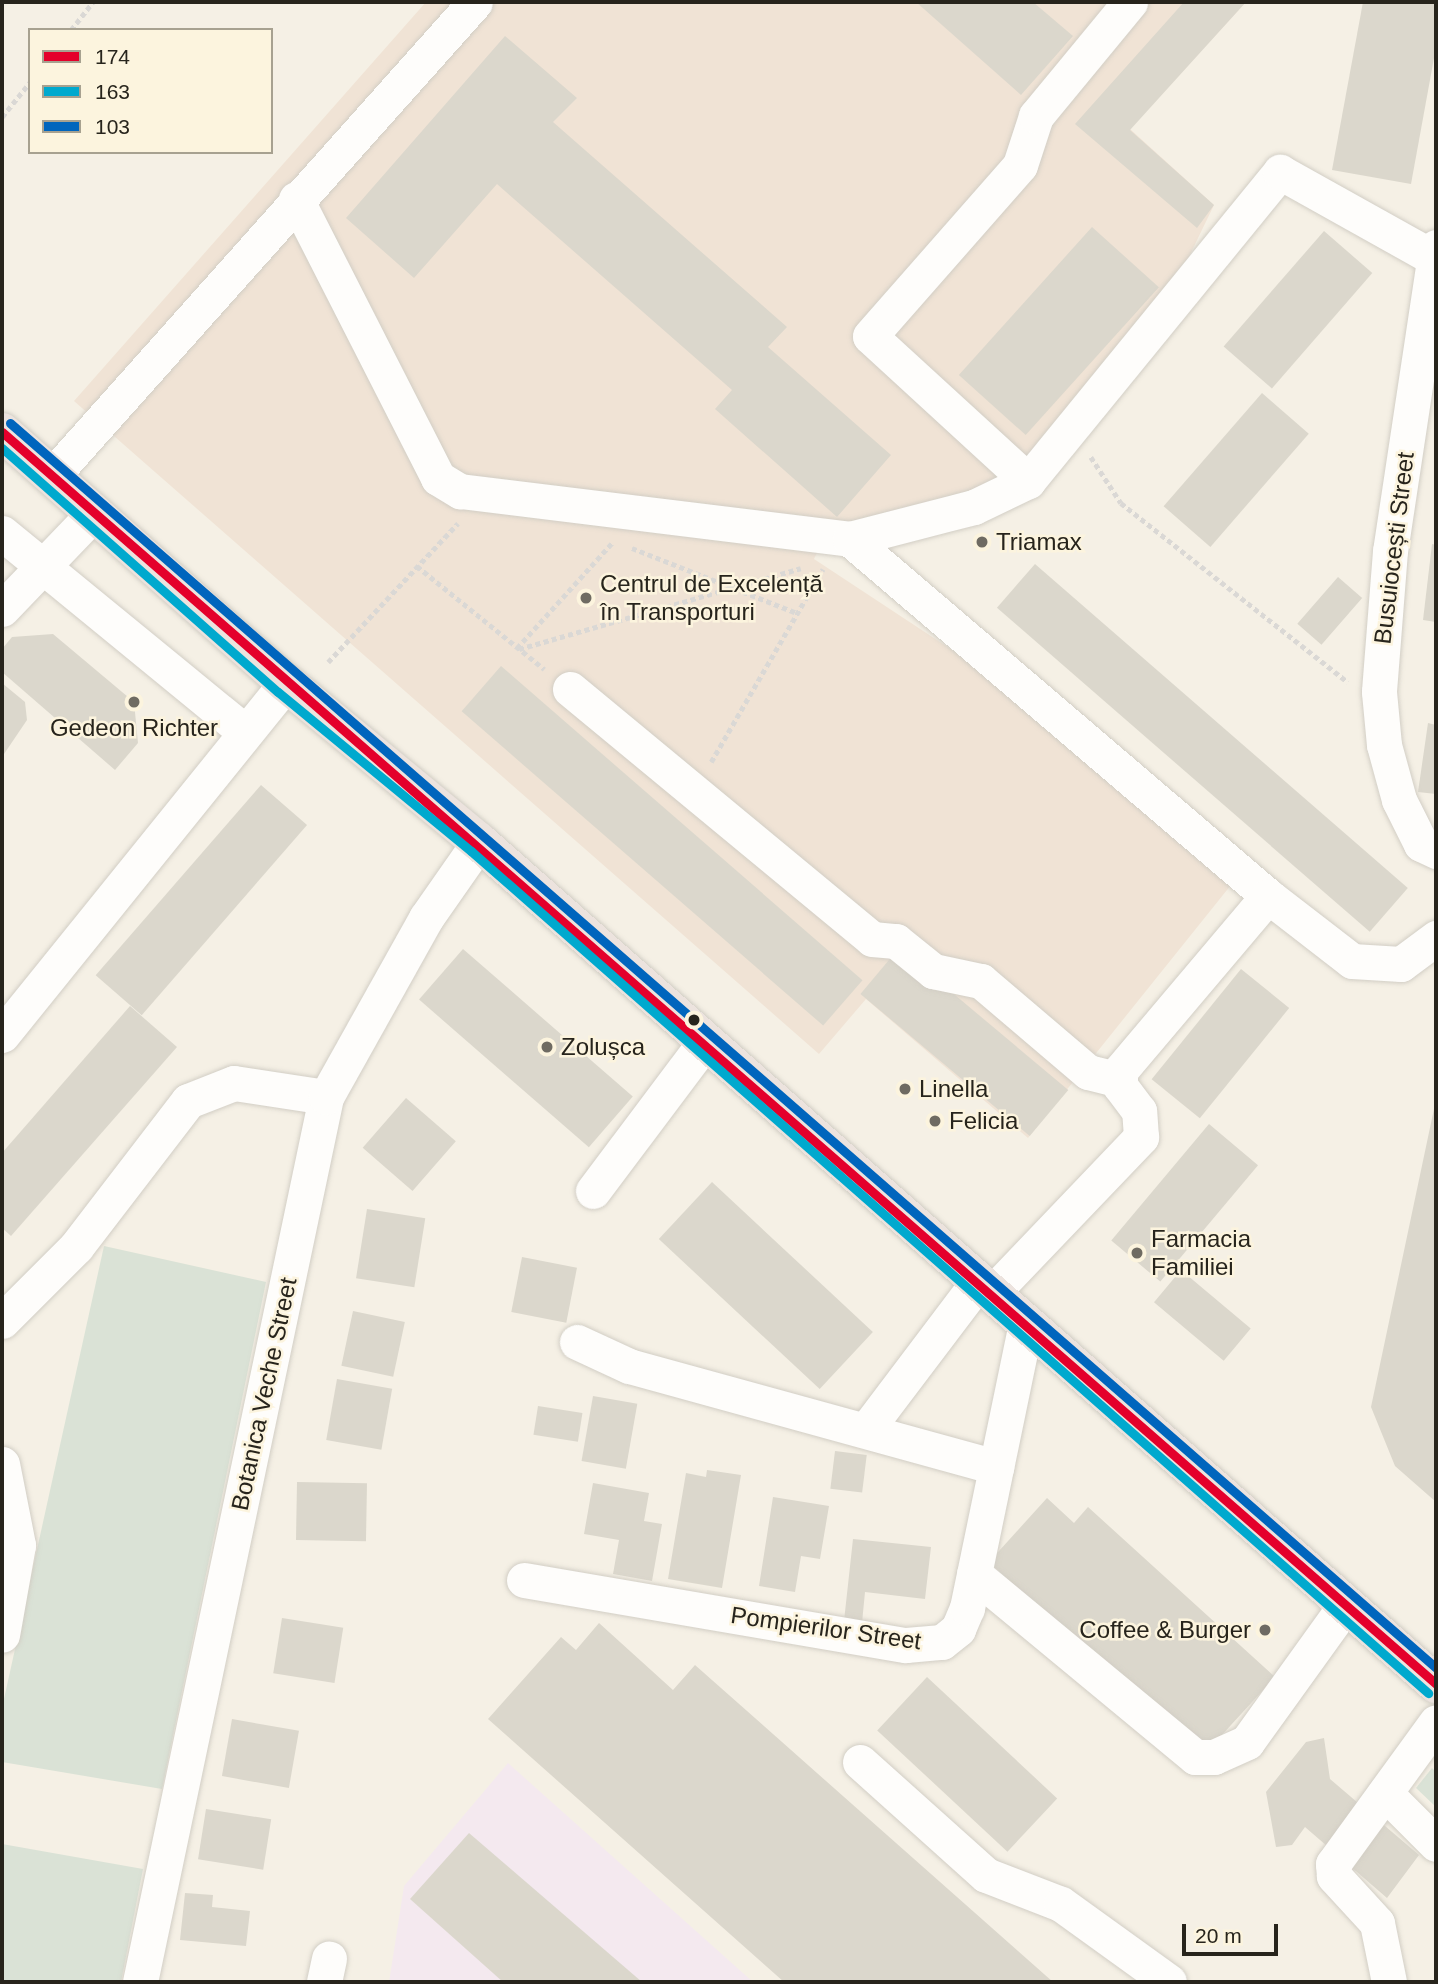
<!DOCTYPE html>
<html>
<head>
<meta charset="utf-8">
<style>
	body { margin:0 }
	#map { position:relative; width:1438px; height:1984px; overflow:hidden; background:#f5f0e5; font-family:Arial,sans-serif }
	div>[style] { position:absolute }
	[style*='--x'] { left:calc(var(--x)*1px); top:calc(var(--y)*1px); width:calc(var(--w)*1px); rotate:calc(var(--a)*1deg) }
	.industrial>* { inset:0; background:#f4e9ef }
	.education>* { inset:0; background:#f0e3d5 }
	.green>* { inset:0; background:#dae2d6 }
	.building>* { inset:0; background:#dbd7cc; transform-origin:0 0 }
	.path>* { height:4.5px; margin-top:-2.25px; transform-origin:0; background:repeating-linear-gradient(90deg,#dad8d5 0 5px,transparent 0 8.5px) }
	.roads { filter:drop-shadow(0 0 2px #d2cec5) drop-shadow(0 0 2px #d2cec5) }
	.minor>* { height:35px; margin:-17.5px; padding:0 17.5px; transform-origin:17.5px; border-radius:17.5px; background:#fefdfb }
	.major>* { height:38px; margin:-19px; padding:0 19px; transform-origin:19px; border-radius:19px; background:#ece3de }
	.bus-1>* { height:9px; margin:-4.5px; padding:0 4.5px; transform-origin:4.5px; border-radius:4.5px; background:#e4002b }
	.bus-2>* { height:9px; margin:-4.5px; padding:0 4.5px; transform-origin:4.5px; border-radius:4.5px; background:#00a9ce }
	.bus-3>* { height:9px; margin:-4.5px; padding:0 4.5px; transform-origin:4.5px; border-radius:4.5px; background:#0065bd }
	.dots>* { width:19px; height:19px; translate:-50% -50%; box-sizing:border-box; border:4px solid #fcf4de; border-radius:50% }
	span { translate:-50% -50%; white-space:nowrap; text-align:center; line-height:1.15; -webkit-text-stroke:5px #fcf4de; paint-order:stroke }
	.poi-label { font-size:24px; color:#27241c }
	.left { translate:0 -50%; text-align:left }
	.right { translate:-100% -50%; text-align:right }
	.street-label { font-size:24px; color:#27241c }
	.frame { position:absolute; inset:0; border:4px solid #27241c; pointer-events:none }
	.legend { position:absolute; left:28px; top:28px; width:245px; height:126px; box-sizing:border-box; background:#fcf4de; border:2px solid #a7a190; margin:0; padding:9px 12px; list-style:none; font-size:21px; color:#27241c }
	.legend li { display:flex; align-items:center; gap:14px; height:35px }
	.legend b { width:35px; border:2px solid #a7a190 }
	.scale { position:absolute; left:1182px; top:1924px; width:96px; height:32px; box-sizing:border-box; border:4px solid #27241c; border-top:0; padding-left:9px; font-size:21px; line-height:24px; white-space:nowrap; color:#27241c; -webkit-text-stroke:5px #fcf4de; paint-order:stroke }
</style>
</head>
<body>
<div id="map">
	<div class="industrial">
		<i style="clip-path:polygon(508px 1763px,753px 1982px,389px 1982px,404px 1886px)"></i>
	</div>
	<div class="education">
		<i style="clip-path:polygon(426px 2px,1246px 2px,1130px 129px,1214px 205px,1169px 298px,1006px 480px,826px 534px,814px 559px,1052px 716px,1231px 885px,1028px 1138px,866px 999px,819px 1054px,74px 401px)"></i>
	</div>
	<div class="green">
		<i style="clip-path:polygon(104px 1246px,266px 1282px,162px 1789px,2px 1762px,2px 1708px)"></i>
		<i style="clip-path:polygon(1432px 1768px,1436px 1772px,1436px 1807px,1416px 1788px)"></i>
		<i style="clip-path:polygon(2px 1844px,143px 1869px,121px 1982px,2px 1982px)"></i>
	</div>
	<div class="building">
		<i style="clip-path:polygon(916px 2px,1033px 2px,1073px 36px,1021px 95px)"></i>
		<i style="clip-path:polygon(1184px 2px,1246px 2px,1130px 130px,1214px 205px,1197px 228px,1075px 124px)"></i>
		<i style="clip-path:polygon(1363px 2px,1436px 2px,1436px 47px,1411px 184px,1332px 170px)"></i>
		<i style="clip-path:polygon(505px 36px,577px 98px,553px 122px,787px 327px,768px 347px,891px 455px,837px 517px,715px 409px,732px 390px,497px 184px,414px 278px,346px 218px)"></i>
		<i style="left:1092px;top:227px;width:90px;height:199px;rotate:42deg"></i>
		<i style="left:1324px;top:231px;width:64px;height:153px;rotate:41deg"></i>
		<i style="left:1262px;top:393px;width:62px;height:150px;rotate:41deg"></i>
		<i style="clip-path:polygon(1432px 544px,1436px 545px,1436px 622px,1423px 620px)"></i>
		<i style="left:1035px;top:564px;width:494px;height:58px;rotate:41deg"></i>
		<i style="left:1338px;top:577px;width:32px;height:62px;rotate:41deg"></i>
		<i style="clip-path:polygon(53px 634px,134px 702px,138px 743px,115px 770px,2px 672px,2px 649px,12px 637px)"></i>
		<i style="left:501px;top:666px;width:479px;height:60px;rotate:41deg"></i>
		<i style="clip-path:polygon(2px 683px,25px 702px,27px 720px,2px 757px)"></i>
		<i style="clip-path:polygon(1428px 723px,1436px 725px,1436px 794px,1418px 792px)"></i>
		<i style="left:261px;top:785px;width:61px;height:252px;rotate:41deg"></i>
		<i style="left:899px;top:948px;width:221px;height:60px;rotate:40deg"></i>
		<i style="left:463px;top:949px;width:225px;height:67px;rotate:41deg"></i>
		<i style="left:1241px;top:969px;width:62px;height:142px;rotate:39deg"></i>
		<i style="clip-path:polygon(130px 1006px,177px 1047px,11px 1236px,2px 1228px,2px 1153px)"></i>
		<i style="left:406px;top:1098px;width:66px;height:66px;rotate:41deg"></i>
		<i style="clip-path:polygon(1435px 1104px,1434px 1420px,1436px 1502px,1395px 1466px,1371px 1407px)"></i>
		<i style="left:1209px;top:1124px;width:64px;height:152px;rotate:40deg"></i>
		<i style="left:712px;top:1182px;width:220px;height:78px;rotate:43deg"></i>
		<i style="left:367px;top:1209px;width:59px;height:70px;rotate:9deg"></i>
		<i style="left:522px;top:1257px;width:56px;height:56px;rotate:11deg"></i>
		<i style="left:1181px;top:1270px;width:91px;height:42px;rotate:40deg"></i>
		<i style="left:353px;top:1311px;width:53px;height:56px;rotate:12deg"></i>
		<i style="left:337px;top:1379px;width:56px;height:62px;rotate:10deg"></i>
		<i style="left:593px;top:1396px;width:45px;height:66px;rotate:10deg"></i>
		<i style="left:538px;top:1406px;width:45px;height:29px;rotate:9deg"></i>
		<i style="left:835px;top:1451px;width:32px;height:38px;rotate:7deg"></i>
		<i style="clip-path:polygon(707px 1470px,741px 1475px,722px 1588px,668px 1579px,686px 1473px,706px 1477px)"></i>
		<i style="left:297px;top:1482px;width:70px;height:58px;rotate:1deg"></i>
		<i style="clip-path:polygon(593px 1483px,649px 1493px,644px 1521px,662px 1524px,652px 1581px,613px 1574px,619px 1540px,584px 1534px)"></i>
		<i style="clip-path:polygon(773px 1497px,829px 1506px,820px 1559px,801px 1556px,795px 1592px,759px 1586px)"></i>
		<i style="clip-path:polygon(1047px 1498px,1074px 1523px,1088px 1507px,1275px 1677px,1188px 1772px,1011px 1611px,1026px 1596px,989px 1562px)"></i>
		<i style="clip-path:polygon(853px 1539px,931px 1547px,925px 1599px,865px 1592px,862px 1623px,844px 1621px)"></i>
		<i style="left:282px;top:1618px;width:62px;height:56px;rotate:9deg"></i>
		<i style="clip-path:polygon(599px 1623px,673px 1690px,695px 1665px,1053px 1982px,784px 1982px,488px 1719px,561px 1637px,576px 1650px)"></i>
		<i style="left:927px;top:1677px;width:178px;height:73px;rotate:43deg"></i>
		<i style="left:232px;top:1719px;width:68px;height:58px;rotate:10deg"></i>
		<i style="clip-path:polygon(1324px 1738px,1330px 1779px,1419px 1855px,1387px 1898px,1305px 1827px,1292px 1845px,1276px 1847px,1266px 1792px,1306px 1742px)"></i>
		<i style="left:206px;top:1809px;width:66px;height:51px;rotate:9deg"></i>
		<i style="clip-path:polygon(469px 1833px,642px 1982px,503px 1982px,410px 1899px)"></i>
		<i style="clip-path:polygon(185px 1893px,213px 1895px,212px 1907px,250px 1911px,246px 1946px,180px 1940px)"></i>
	</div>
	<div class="path">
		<i style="--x:71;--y:30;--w:36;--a:-52"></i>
		<i style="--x:2;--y:117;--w:45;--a:-51.3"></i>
		<i style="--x:1091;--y:457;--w:55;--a:56.9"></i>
		<i style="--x:1121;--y:503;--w:289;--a:38.3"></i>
		<i style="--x:632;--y:548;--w:177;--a:21.5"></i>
		<i style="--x:417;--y:566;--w:164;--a:39"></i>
		<i style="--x:517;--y:648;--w:142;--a:-47.9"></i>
		<i style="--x:519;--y:649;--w:293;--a:-16"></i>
		<i style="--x:328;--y:662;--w:190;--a:-46.9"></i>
		<i style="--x:711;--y:762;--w:223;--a:-59.9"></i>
	</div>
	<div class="roads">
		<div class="minor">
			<i style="--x:296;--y:199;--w:313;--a:63"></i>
			<i style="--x:438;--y:478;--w:26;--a:31"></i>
			<i style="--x:460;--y:491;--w:393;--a:7"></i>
			<i style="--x:850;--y:539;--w:128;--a:-14.5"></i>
			<i style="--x:974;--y:507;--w:60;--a:-25.7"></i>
			<i style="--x:1028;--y:481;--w:399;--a:-50.8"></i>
			<i style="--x:1280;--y:172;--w:176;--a:29.2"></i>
			<i style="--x:1436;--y:247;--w:307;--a:98.6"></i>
			<i style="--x:1390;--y:551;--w:141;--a:94.5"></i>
			<i style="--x:1379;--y:692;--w:53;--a:84.6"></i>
			<i style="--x:1384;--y:745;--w:57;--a:74.7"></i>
			<i style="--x:1399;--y:800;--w:49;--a:63.4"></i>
			<i style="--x:1421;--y:844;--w:17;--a:25"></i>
			<i style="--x:52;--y:476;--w:635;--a:-48.25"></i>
			<i style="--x:1028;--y:481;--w:214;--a:-137.5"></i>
			<i style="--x:870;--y:336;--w:227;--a:-48.7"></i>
			<i style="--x:1020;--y:165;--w:52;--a:-71.9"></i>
			<i style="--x:1036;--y:116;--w:148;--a:-50.5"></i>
			<i style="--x:2;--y:533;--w:314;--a:39.3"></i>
			<i style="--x:850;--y:539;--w:550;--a:40.5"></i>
			<i style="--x:2;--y:609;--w:133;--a:-46.2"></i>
			<i style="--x:570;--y:689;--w:392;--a:39.6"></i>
			<i style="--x:872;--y:939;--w:24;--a:5"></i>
			<i style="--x:896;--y:941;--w:48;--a:39"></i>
			<i style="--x:933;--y:971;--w:49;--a:11.8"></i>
			<i style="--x:981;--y:981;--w:140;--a:40.4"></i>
			<i style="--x:1088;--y:1072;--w:33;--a:14"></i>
			<i style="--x:2;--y:1035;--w:452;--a:-51.1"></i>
			<i style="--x:593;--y:1191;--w:186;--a:-53.1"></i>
			<i style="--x:992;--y:1293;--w:216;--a:-46.3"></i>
			<i style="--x:1141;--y:1137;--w:26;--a:-94"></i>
			<i style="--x:1139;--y:1111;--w:31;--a:-127"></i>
			<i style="--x:1120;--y:1086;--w:15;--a:-90"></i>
			<i style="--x:1120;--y:1071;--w:229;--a:-49.8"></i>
			<i style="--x:1268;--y:896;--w:106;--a:37.7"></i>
			<i style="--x:1352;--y:961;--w:49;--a:3.5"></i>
			<i style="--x:1401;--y:964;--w:44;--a:-36.6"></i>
			<i style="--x:2;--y:1321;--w:105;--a:-45"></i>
			<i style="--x:76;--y:1247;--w:184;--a:-52.5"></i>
			<i style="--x:188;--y:1101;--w:49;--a:-21.4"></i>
			<i style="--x:234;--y:1083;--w:93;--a:8.7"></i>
			<i style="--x:577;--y:1342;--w:57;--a:24.8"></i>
			<i style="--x:629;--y:1366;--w:381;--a:15.4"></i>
			<i style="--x:866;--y:1430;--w:186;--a:-52.9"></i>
			<i style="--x:2;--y:1464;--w:83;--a:78.8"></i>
			<i style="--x:18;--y:1545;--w:91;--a:100.1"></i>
			<i style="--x:974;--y:1574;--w:287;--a:39.6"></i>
			<i style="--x:1195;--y:1757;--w:19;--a:0"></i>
			<i style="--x:1214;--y:1757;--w:36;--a:-24"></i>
			<i style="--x:1247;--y:1742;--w:170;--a:-54.3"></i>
			<i style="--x:524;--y:1580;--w:387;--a:9.7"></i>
			<i style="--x:906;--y:1645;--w:36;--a:-5"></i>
			<i style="--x:942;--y:1642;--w:21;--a:-39"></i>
			<i style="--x:958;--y:1629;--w:23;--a:-67"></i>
			<i style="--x:967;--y:1608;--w:292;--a:-78.3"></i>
			<i style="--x:860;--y:1762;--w:169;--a:41.9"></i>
			<i style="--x:986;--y:1875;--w:80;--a:21.1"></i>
			<i style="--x:1061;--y:1904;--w:133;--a:35.8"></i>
			<i style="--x:1385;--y:1793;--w:72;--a:45"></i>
			<i style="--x:140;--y:1982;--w:904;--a:-78.13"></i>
			<i style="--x:326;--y:1097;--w:205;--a:-60.8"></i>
			<i style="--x:426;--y:918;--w:93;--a:-55.1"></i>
			<i style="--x:324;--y:1982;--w:24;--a:-78"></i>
			<i style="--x:1389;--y:1982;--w:60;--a:-101.5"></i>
			<i style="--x:1377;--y:1923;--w:64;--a:-132.5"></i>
			<i style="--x:1334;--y:1876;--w:12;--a:-95"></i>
			<i style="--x:1333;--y:1864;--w:175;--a:-54"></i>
		</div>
		<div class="major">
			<i style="--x:2;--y:432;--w:379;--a:41.5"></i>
			<i style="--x:286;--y:683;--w:250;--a:39.5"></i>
			<i style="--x:479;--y:842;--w:1275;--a:41.34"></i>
		</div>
	</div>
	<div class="bus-1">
		<i style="--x:2;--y:432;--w:1904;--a:41.12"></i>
	</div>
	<div class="bus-2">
		<i style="--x:2;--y:448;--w:368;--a:41.5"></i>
		<i style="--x:278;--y:692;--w:250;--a:39.5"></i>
		<i style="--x:471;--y:851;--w:1275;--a:41.34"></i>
	</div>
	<div class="bus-3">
		<i style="--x:10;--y:423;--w:1893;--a:41.12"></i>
	</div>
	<div class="dots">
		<i style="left:982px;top:542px;background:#6f6b62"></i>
		<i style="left:586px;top:598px;background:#6f6b62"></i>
		<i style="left:134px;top:702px;background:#6f6b62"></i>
		<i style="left:694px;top:1020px;background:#27241c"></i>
		<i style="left:547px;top:1047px;background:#6f6b62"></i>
		<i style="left:905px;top:1089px;background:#6f6b62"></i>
		<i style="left:935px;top:1121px;background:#6f6b62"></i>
		<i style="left:1137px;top:1253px;background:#6f6b62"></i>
		<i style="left:1265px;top:1630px;background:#6f6b62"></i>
	</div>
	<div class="poi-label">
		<span class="left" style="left:996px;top:542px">Triamax</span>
		<span class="left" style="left:600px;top:598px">Centrul de Excelență<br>în Transporturi</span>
		<span style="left:134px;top:728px">Gedeon Richter</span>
		<span class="left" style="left:561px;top:1047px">Zolușca</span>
		<span class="left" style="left:919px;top:1089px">Linella</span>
		<span class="left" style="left:949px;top:1121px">Felicia</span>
		<span class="left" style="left:1151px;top:1253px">Farmacia<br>Familiei</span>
		<span class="right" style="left:1251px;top:1630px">Coffee &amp; Burger</span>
	</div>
	<div class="street-label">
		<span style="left:1394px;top:548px;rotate:-83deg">Busuiocești Street</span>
		<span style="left:264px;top:1394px;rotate:-78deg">Botanica Veche Street</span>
		<span style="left:826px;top:1628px;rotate:8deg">Pompierilor Street</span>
	</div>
	<div class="frame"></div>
	<ul class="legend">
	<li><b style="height:9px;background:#e4002b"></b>174</li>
	<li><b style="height:9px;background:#00a9ce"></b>163</li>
	<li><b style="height:9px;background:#0065bd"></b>103</li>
	</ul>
	<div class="scale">20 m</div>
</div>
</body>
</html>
